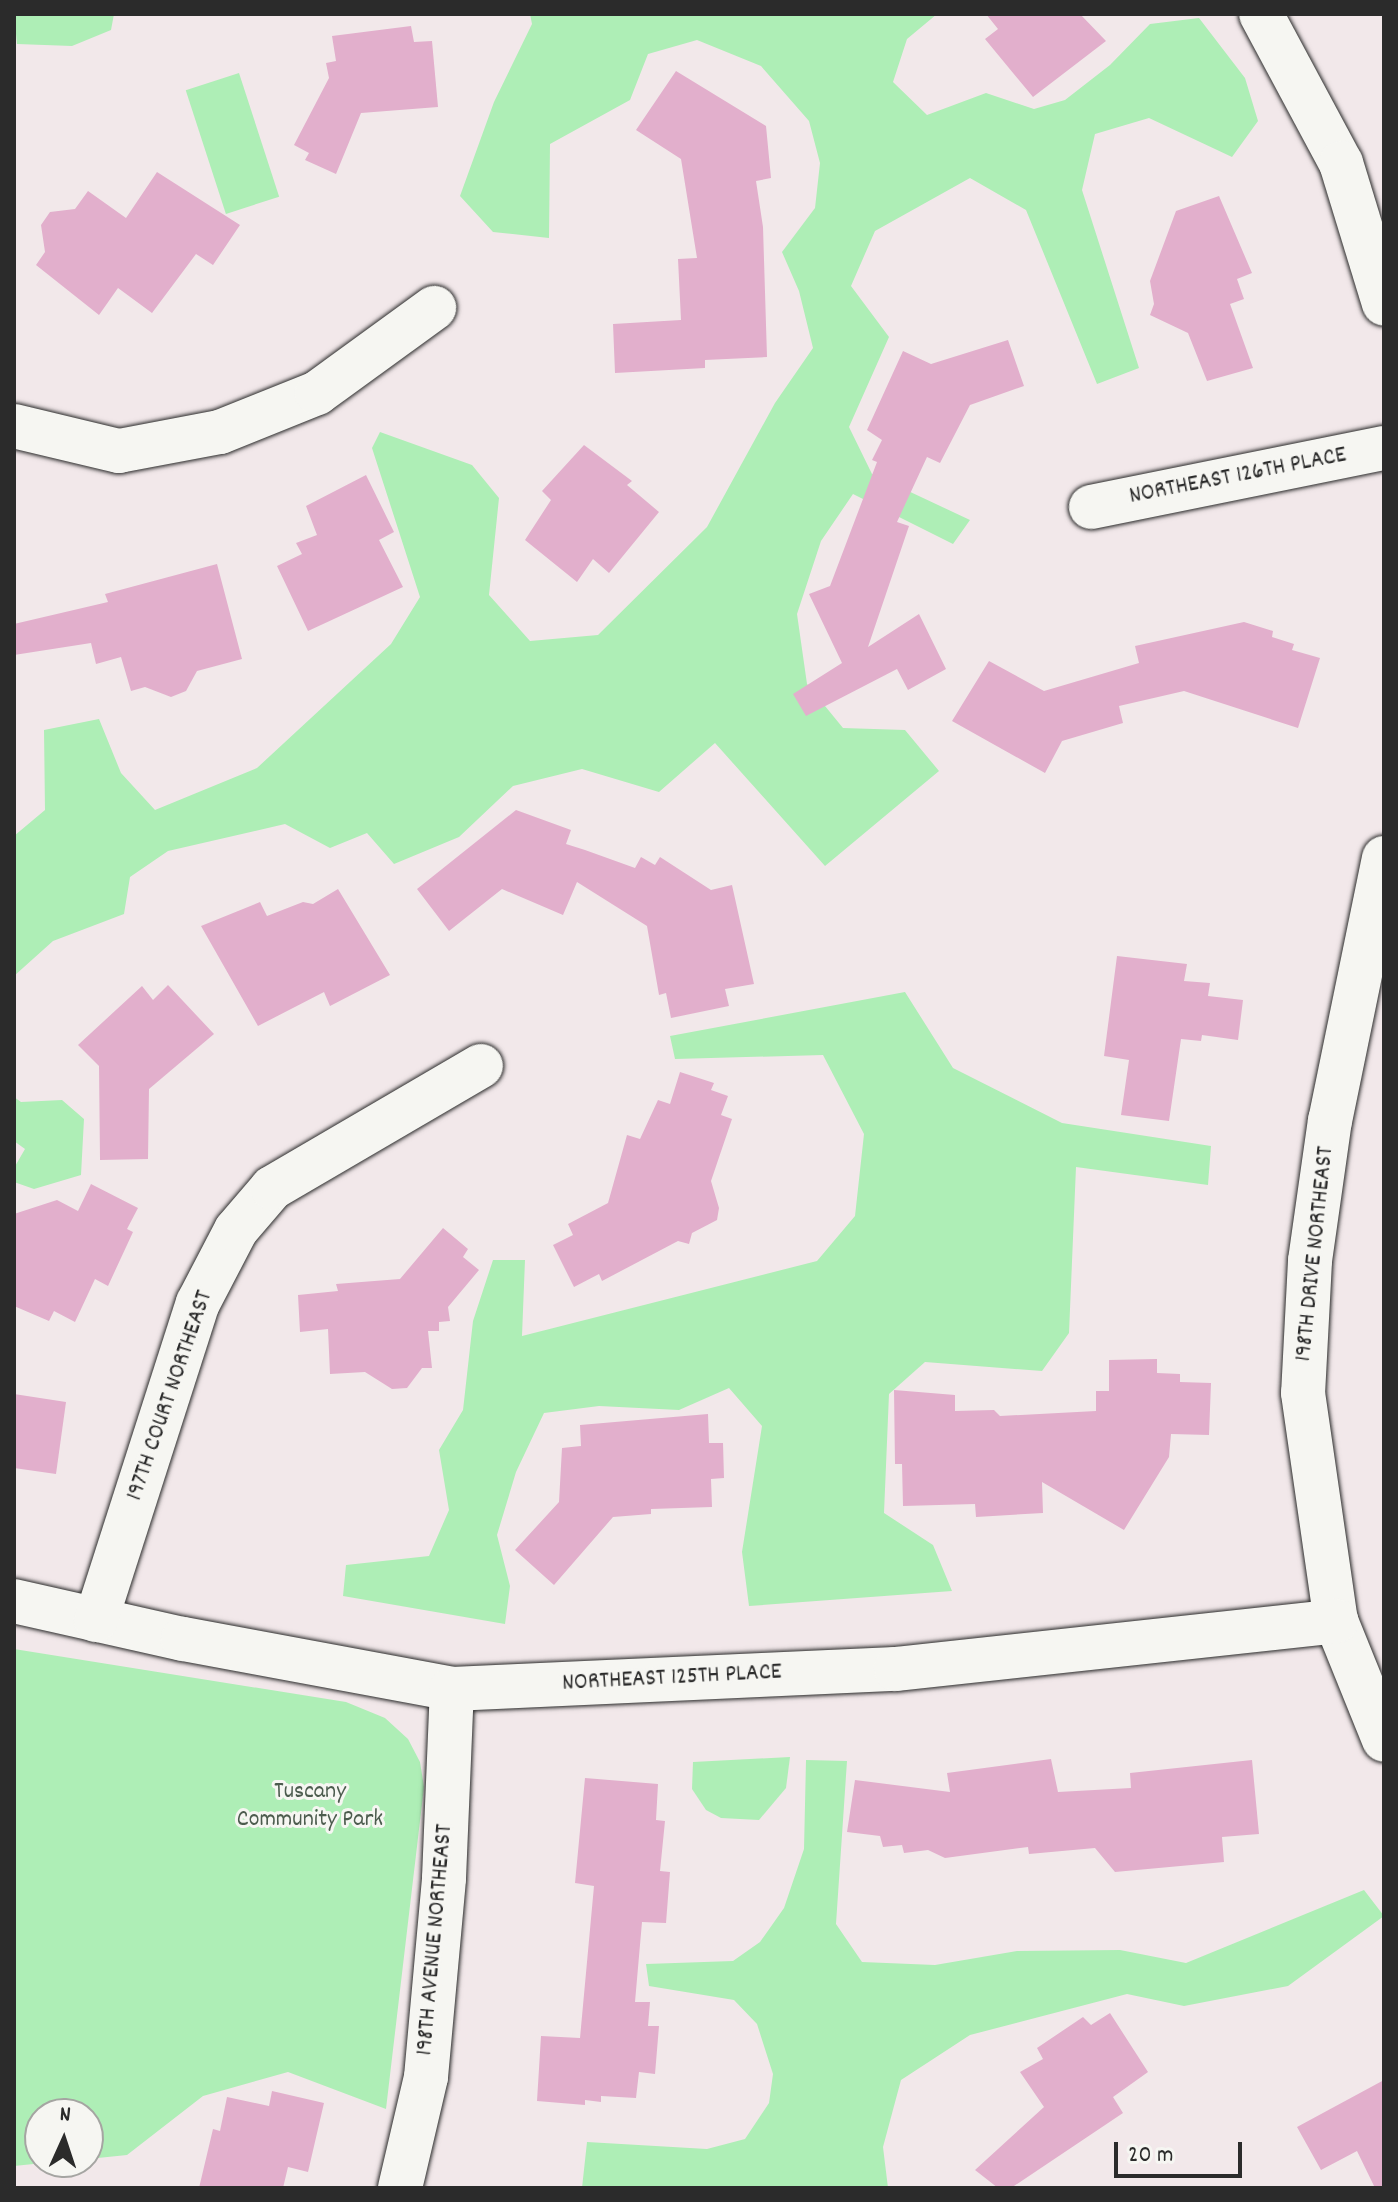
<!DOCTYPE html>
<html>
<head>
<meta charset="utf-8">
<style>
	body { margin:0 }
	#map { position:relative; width:1398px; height:2202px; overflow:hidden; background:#f2e8ea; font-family:Dekko,sans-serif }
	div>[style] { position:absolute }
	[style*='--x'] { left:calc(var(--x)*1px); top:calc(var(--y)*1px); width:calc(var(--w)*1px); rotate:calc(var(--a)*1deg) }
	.green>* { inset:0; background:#aeeeb6; transform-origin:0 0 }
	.building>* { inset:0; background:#e2afcc }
	.roads { filter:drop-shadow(0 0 2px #2b2b2b) drop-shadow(0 0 2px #2b2b2b) }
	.street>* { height:44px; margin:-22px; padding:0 22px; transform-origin:22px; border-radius:22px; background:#f6f6f2 }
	span { translate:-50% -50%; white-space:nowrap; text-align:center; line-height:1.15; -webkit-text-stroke:6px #f6f6f2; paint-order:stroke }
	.street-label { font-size:24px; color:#2b2b2b }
	.park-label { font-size:24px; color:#4c5c4e }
	.frame { position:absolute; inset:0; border:16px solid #2b2b2b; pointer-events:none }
	.north { position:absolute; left:24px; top:2098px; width:80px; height:80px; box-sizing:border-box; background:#f6f6f2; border:2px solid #a5a5a2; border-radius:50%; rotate:3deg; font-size:22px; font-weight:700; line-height:32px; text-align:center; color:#2b2b2b }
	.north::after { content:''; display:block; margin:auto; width:28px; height:36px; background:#2b2b2b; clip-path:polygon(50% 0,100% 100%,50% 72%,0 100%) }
	.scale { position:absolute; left:1114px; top:2142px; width:128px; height:36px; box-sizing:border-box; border:4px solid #2b2b2b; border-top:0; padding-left:10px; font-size:24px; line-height:28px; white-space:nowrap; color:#2b2b2b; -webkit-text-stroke:6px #f6f6f2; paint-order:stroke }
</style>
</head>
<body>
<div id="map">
	<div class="green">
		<i style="clip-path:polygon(14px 14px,114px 14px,111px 30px,72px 46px,17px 44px)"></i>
		<i style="clip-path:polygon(530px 14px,937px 14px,907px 39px,893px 82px,927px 115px,986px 93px,1034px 109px,1065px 100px,1110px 65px,1150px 24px,1199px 18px,1245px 78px,1258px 121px,1232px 157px,1149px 118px,1095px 134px,1082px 190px,1139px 368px,1097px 384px,1026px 210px,970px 178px,875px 231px,851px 286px,889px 337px,849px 427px,872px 474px,970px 520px,953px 544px,853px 494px,821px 541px,797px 614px,807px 684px,843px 728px,905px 730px,939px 771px,825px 866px,715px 743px,659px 792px,582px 769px,513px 786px,459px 837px,394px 864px,367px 833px,330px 848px,285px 824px,168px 851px,130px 877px,124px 914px,53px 941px,14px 976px,14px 836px,45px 810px,44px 730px,99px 719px,121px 773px,155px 810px,257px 768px,391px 644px,420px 597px,372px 448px,380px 432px,472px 465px,499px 498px,489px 595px,530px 641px,598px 635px,707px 527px,775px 403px,813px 348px,799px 291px,782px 252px,815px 208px,820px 163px,809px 121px,761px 66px,697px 40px,648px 54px,630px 100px,550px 144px,549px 238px,493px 232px,460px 196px,494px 102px,532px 24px)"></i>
		<i style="left:239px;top:73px;width:130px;height:56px;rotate:72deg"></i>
		<i style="clip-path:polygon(905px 992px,953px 1068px,1062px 1123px,1211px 1146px,1208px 1185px,1076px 1167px,1069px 1333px,1042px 1371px,925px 1362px,889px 1394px,884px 1513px,933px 1545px,952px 1591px,749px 1606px,742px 1552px,762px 1426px,729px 1388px,679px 1410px,599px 1406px,544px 1413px,516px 1472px,497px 1535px,510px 1586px,505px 1624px,343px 1596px,346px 1565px,429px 1556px,449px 1510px,439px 1450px,463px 1410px,473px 1321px,493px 1260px,525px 1260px,522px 1336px,817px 1261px,855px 1216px,864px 1134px,823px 1055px,675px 1059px,670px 1036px)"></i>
		<i style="clip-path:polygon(14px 1097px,21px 1102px,62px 1100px,84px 1119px,81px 1175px,34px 1189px,14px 1182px,14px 1168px,25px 1149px,14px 1141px)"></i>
		<i style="clip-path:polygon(14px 1649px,346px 1702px,385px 1718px,408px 1739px,420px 1762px,424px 1787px,386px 2109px,288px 2072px,203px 2096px,127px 2155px,88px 2159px,88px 2114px,40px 2114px,40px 2162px,53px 2162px,14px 2166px)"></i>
		<i style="clip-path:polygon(790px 1757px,786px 1788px,759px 1820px,721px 1818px,706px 1810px,692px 1789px,693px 1762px)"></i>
		<i style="clip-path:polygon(806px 1760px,847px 1761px,836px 1924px,862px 1962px,935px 1965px,1017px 1951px,1120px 1950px,1186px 1963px,1364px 1890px,1384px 1916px,1288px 1986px,1184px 2006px,1127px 1994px,970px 2035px,901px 2080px,883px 2147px,888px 2188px,582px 2188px,587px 2142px,707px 2149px,745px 2139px,769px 2103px,773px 2074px,757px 2024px,734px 2000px,649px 1986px,646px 1964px,733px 1961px,760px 1942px,784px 1908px,804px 1849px)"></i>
	</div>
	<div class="building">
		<i style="clip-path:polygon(986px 14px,1080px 14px,1106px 41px,1033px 97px,985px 39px,998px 29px)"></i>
		<i style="clip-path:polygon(411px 26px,414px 42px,432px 41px,438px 107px,361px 113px,336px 174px,305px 160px,309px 153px,294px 145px,329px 78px,326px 63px,336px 61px,332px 36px)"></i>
		<i style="clip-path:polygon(676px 71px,766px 126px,771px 178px,756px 181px,763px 227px,767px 357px,705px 360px,705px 368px,615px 373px,613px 324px,681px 320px,678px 259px,697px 258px,681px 159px,636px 130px)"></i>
		<i style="clip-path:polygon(157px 172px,240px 225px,213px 265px,196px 254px,152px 313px,118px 288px,99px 315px,36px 265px,45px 252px,41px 225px,50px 212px,75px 209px,88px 191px,126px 218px)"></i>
		<i style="clip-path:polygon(1219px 196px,1252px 273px,1237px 279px,1244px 299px,1230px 304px,1253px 368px,1207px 381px,1188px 333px,1150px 315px,1154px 304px,1150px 281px,1176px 211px)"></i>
		<i style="clip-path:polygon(1008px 340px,1024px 386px,970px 405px,940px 463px,927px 457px,897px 522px,909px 526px,868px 647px,919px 614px,946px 669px,908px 690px,897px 669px,806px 716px,793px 694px,842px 663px,809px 594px,830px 586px,877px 462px,872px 460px,882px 440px,867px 430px,903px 351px,931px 364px)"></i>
		<i style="clip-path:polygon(584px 445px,632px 481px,627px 485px,659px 512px,609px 573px,593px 559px,577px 582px,525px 540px,551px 500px,542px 491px)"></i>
		<i style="clip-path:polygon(366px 475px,394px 532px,379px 540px,403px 587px,308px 631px,277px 566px,302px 554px,296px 543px,317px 535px,306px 506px)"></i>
		<i style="clip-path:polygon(217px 564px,242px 659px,197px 671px,186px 691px,171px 697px,145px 687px,131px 691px,121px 657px,96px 664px,91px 643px,14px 655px,14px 624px,108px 602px,105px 594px)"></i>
		<i style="clip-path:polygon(1244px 622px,1273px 631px,1272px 637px,1294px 644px,1292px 650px,1320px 658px,1298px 728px,1184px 691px,1119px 706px,1123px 723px,1062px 741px,1045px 773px,952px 721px,989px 661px,1044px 691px,1139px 663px,1135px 646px)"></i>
		<i style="clip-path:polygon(516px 810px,571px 830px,566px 844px,585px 850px,635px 868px,641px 857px,655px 865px,660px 857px,711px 890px,732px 885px,754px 984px,725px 989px,729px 1006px,671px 1018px,666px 993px,659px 995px,647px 926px,577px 882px,563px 915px,502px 889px,449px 931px,417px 889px)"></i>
		<i style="clip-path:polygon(338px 889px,390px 975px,330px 1006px,324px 992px,258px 1026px,201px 926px,260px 902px,267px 916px,303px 902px,313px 904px)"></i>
		<i style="clip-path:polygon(1117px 956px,1187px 964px,1184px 981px,1210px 983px,1208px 996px,1243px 1000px,1238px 1040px,1202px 1035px,1201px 1041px,1181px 1039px,1169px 1121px,1121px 1115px,1129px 1060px,1104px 1056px)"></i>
		<i style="clip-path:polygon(168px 985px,214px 1034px,149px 1089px,148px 1159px,100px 1160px,99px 1066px,78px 1045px,142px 986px,153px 1000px)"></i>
		<i style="clip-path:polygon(680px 1072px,714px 1083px,711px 1090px,728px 1096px,721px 1115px,732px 1119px,711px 1181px,719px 1208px,717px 1220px,692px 1233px,689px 1244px,678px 1241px,602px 1281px,599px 1274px,574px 1287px,553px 1245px,573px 1235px,568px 1224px,608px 1203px,627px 1135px,640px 1139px,658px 1100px,670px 1104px)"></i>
		<i style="clip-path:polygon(91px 1184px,138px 1208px,127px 1229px,133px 1232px,108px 1286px,95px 1279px,75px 1322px,54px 1311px,49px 1321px,14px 1306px,14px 1214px,57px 1200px,78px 1211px)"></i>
		<i style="clip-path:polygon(443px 1228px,468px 1249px,463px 1257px,479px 1270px,448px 1307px,450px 1321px,439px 1322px,439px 1331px,428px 1331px,432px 1368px,422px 1368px,407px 1388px,392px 1389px,365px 1372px,330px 1374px,328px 1329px,300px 1332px,298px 1295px,338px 1291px,336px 1284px,400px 1279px)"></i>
		<i style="clip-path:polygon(1157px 1359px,1157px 1373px,1180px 1374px,1180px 1382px,1211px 1383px,1209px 1435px,1171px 1434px,1169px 1457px,1124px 1530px,1042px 1482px,1043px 1513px,976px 1517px,975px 1504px,903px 1506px,902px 1464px,895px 1464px,894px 1390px,955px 1395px,955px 1411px,994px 1410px,1000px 1416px,1096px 1411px,1096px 1391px,1109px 1391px,1109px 1360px)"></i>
		<i style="clip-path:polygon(14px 1394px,66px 1402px,56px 1474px,14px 1468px)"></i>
		<i style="clip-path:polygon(708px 1414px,709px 1443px,723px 1443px,724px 1478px,711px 1479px,712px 1507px,651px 1509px,651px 1514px,613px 1517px,554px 1585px,515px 1550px,559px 1502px,562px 1448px,581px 1446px,580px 1425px)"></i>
		<i style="clip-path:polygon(1051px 1759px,1058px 1792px,1131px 1788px,1130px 1773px,1252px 1760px,1259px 1834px,1222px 1837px,1224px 1862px,1115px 1872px,1095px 1848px,1029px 1854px,1028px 1847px,945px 1858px,928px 1850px,904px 1853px,902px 1845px,883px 1847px,880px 1836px,847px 1832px,855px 1780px,950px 1792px,947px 1773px)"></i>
		<i style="clip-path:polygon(585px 1778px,658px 1784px,656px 1820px,665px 1821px,660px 1871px,670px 1872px,666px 1923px,642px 1922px,635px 2002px,650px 2002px,648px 2026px,659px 2026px,655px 2074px,639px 2072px,636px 2098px,601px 2096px,601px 2102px,585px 2100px,585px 2105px,537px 2101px,541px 2036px,580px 2038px,594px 1886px,575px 1883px)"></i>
		<i style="clip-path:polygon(1110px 2013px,1148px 2072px,1113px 2097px,1123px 2113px,1011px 2188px,998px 2188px,975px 2170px,1044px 2107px,1020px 2072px,1043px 2059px,1037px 2048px,1083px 2017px,1091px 2025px)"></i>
		<i style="clip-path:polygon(1384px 2080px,1384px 2188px,1375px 2188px,1357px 2151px,1321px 2170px,1297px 2127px)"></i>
		<i style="clip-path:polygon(272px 2091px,324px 2103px,308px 2172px,288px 2167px,283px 2188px,199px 2188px,213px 2129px,220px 2131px,227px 2097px,269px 2106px)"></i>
	</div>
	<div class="roads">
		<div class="street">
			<i style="--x:1261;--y:14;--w:169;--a:61.8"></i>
			<i style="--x:1341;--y:163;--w:147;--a:73"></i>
			<i style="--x:14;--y:426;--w:108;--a:13.4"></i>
			<i style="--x:119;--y:451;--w:103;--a:-10.7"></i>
			<i style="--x:220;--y:432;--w:105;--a:-21.9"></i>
			<i style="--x:317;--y:393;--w:145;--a:-36"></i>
			<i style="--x:1091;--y:507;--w:299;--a:-11.4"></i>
			<i style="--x:1384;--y:858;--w:268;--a:101.6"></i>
			<i style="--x:1330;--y:1120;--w:142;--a:98.1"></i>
			<i style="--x:1310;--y:1261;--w:132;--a:93"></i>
			<i style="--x:1303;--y:1393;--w:230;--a:81.8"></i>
			<i style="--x:1336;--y:1621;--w:128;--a:68"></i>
			<i style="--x:14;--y:1601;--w:173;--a:12.7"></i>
			<i style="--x:183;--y:1639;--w:274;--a:10.5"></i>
			<i style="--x:452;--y:1689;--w:444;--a:-2.6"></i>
			<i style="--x:896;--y:1669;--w:443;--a:-6.2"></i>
			<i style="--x:96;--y:1620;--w:333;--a:-72.2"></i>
			<i style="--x:198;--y:1303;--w:82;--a:-62.5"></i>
			<i style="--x:236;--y:1230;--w:55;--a:-49.4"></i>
			<i style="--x:272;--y:1188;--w:242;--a:-30.3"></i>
			<i style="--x:400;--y:2188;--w:114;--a:-76.8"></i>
			<i style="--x:426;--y:2077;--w:200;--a:-84.8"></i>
			<i style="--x:444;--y:1878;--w:189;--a:-87.6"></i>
		</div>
	</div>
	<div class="street-label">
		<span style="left:1238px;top:477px;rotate:-11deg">NORTHEAST 126TH PLACE</span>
		<span style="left:1316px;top:1254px;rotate:-84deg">198TH DRIVE NORTHEAST</span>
		<span style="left:171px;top:1396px;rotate:-71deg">197TH COURT NORTHEAST</span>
		<span style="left:672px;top:1679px;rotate:-3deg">NORTHEAST 125TH PLACE</span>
		<span style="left:436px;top:1940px;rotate:-85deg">198TH AVENUE NORTHEAST</span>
	</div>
	<div class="park-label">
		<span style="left:310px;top:1807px">Tuscany<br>Community Park</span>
	</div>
	<div class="frame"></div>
	<div class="north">N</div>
	<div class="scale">20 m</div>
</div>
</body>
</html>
